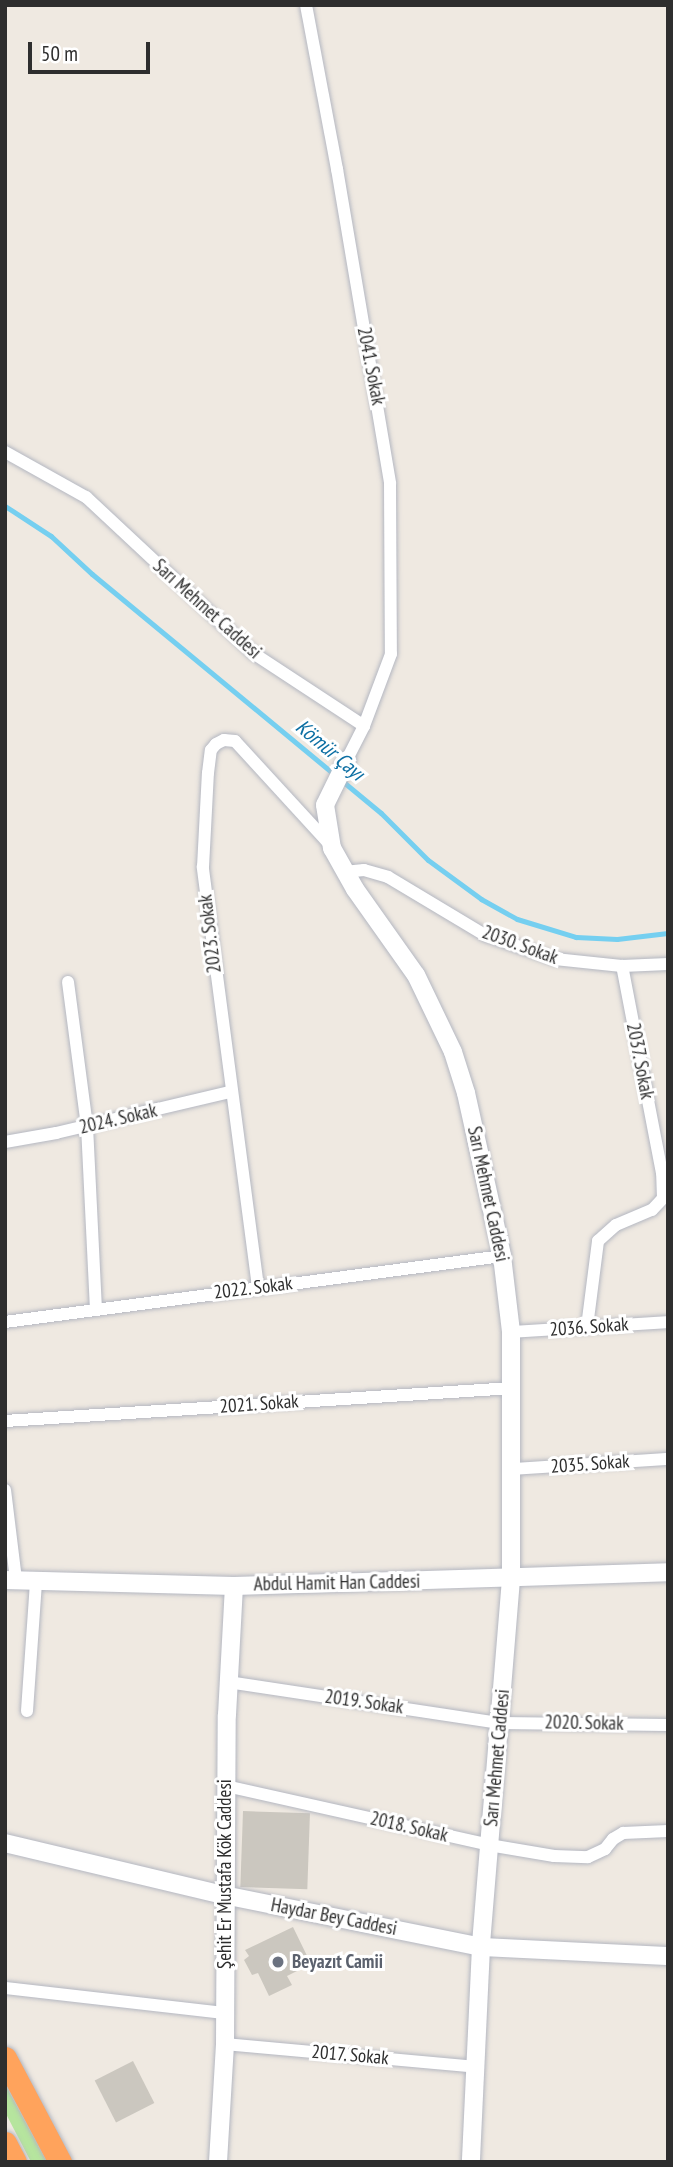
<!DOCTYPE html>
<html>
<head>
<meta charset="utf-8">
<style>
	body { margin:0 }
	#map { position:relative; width:673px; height:2167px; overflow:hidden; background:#efe9e1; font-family:"PT Sans Narrow",sans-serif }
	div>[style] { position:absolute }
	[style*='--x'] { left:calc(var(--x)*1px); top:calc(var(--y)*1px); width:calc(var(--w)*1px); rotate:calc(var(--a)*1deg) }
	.green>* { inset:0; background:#b6e59e }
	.stream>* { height:5px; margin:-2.5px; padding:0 2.5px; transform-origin:2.5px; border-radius:2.5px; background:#75cff0 }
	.building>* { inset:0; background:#cbc7bf; transform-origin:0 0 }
	.roads { filter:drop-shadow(0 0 2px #b4b7c1) drop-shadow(0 0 2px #b4b7c1) }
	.street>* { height:12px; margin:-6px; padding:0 6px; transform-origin:6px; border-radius:6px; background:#fff }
	.secondary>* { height:18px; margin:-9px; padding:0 9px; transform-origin:9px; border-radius:9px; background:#fff }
	.highway>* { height:23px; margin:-11.5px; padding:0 11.5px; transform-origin:11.5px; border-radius:11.5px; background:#ffa35c }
	.dots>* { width:19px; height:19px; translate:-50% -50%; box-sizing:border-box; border:4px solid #fff; border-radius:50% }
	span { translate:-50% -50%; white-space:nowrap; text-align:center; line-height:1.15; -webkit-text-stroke:6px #fff; paint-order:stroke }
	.street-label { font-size:19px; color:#2e2e2e }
	.worship-label { font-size:19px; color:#5b616d; font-weight:700 }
	.left { translate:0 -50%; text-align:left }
	.water-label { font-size:21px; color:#0d6fa3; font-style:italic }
	.frame { position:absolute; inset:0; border:7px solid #2e2e2e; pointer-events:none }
	.scale { position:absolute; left:28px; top:42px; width:122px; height:32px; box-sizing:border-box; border:4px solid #2e2e2e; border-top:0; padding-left:9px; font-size:21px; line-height:24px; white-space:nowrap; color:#2e2e2e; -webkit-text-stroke:5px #fff; paint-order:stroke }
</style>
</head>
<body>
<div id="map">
	<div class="green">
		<i style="clip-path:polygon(5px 2084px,47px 2162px,31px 2162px,5px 2112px)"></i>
	</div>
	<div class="stream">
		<i style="--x:5;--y:506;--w:55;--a:33.1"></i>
		<i style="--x:51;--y:536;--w:56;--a:42.8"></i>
		<i style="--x:92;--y:574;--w:375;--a:39.6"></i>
		<i style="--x:381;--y:813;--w:66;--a:45"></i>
		<i style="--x:428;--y:860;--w:66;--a:36.3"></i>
		<i style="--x:481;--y:899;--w:41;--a:29.1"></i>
		<i style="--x:517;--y:919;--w:62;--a:17"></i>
		<i style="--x:576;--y:937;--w:41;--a:2.8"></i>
		<i style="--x:617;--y:939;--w:51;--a:-6.7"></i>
	</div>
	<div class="building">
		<i style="left:243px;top:1811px;width:67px;height:76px;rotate:2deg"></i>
		<i style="clip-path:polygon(293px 1927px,311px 1964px,287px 1976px,292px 1985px,269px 1996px,258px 1973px,252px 1975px,244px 1960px,249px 1956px,245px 1950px)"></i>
		<i style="left:133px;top:2061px;width:47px;height:43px;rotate:63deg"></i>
	</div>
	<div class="roads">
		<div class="street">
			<i style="--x:306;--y:5;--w:167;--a:79.3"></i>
			<i style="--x:337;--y:169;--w:319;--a:80.4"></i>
			<i style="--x:390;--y:484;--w:170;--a:89.7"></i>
			<i style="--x:391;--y:654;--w:77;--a:110.6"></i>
			<i style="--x:5;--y:452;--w:93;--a:29.1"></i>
			<i style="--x:86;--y:497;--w:229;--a:43"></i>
			<i style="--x:253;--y:653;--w:133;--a:33.3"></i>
			<i style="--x:364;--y:726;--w:38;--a:117"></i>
			<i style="--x:344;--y:872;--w:20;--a:-6"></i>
			<i style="--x:364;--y:870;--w:25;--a:16"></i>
			<i style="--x:388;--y:877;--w:113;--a:30.9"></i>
			<i style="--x:485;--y:935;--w:74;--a:18.9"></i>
			<i style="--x:555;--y:959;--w:67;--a:6"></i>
			<i style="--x:622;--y:966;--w:46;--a:-2.5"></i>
			<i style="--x:68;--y:982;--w:145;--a:82.5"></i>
			<i style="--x:87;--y:1126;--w:182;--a:87.2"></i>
			<i style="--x:5;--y:1142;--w:52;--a:-10"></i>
			<i style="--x:56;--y:1133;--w:179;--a:-13.3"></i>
			<i style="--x:258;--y:1287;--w:424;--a:-97.5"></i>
			<i style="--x:203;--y:867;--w:94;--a:-87"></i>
			<i style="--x:208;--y:773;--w:23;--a:-83"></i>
			<i style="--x:211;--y:750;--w:8;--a:-50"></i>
			<i style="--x:216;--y:744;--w:9;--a:-27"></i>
			<i style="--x:224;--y:740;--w:11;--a:5"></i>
			<i style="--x:235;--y:741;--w:144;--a:47.5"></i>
			<i style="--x:5;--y:1322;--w:501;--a:-7.56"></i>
			<i style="--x:587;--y:1327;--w:87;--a:-82.7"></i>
			<i style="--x:598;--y:1241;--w:24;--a:-42"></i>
			<i style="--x:616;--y:1225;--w:39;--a:-23"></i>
			<i style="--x:652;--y:1210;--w:16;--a:-47"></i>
			<i style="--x:663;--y:1198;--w:25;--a:-92"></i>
			<i style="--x:662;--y:1173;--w:211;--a:-100.9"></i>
			<i style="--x:511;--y:1332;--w:157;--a:-3.6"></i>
			<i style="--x:5;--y:1421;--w:509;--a:-3.72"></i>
			<i style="--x:513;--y:1469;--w:155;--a:-3.7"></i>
			<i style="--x:5;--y:1490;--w:91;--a:83"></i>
			<i style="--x:228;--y:1682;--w:275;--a:8.6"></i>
			<i style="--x:500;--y:1723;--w:168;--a:0.7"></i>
			<i style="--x:27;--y:1711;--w:130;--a:-86"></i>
			<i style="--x:226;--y:1786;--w:270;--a:12.6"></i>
			<i style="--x:489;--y:1845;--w:66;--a:9.6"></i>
			<i style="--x:554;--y:1856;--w:34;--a:2"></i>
			<i style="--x:588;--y:1857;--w:19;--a:-25"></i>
			<i style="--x:605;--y:1849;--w:13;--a:-51"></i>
			<i style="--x:613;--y:1839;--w:12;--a:-31"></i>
			<i style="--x:623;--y:1833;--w:45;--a:-2.5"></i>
			<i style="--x:5;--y:1988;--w:221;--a:6.5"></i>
			<i style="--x:225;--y:2044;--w:252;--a:5.2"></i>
		</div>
		<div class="secondary">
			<i style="--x:347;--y:760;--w:50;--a:116.1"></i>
			<i style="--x:325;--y:805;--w:44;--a:80.8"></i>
			<i style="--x:332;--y:848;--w:47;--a:60.7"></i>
			<i style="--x:355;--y:889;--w:105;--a:54.7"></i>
			<i style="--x:416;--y:975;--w:85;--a:64.3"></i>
			<i style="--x:453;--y:1052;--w:43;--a:72.4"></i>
			<i style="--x:466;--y:1093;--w:167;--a:77.5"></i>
			<i style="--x:502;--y:1256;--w:77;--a:83.2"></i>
			<i style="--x:511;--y:1332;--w:247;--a:90"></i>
			<i style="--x:511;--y:1579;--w:369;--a:94.7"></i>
			<i style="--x:481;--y:1947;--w:215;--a:92.7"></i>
			<i style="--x:5;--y:1580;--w:229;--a:1.5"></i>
			<i style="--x:234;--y:1586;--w:434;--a:-1.8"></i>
			<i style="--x:5;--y:1843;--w:225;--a:13.4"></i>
			<i style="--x:224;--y:1895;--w:262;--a:11.4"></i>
			<i style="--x:481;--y:1947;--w:187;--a:2.8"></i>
			<i style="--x:218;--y:2162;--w:118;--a:-86.6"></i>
			<i style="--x:225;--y:2044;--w:329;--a:-89.7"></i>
			<i style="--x:227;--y:1715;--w:129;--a:-86.9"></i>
		</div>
		<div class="highway">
			<i style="--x:5;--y:2058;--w:118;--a:62.1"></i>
			<i style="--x:5;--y:2143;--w:21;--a:62"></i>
		</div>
	</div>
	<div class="dots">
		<i style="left:278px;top:1962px;background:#6b7280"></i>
	</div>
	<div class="street-label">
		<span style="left:371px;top:366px;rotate:79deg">2041. Sokak</span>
		<span style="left:207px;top:609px;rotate:42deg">Sarı Mehmet Caddesi</span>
		<span style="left:210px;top:934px;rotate:-97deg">2023. Sokak</span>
		<span style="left:520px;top:945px;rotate:20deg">2030. Sokak</span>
		<span style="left:640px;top:1061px;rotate:79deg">2037. Sokak</span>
		<span style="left:118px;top:1119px;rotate:-13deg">2024. Sokak</span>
		<span style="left:488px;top:1194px;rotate:78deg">Sarı Mehmet Caddesi</span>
		<span style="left:253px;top:1288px;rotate:-7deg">2022. Sokak</span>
		<span style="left:589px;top:1327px;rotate:-4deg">2036. Sokak</span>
		<span style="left:259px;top:1404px;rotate:-4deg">2021. Sokak</span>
		<span style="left:590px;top:1464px;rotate:-4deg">2035. Sokak</span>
		<span style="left:337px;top:1583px;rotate:-1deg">Abdul Hamit Han Caddesi</span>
		<span style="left:364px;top:1702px;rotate:8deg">2019. Sokak</span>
		<span style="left:584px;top:1723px;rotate:1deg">2020. Sokak</span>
		<span style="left:497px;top:1758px;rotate:-85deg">Sarı Mehmet Caddesi</span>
		<span style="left:409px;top:1827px;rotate:13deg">2018. Sokak</span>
		<span style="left:225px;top:1874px;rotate:-90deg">Şehit Er Mustafa Kök Caddesi</span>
		<span style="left:334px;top:1917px;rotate:11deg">Haydar Bey Caddesi</span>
		<span style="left:350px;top:2055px;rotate:5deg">2017. Sokak</span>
	</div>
	<div class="worship-label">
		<span class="left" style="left:292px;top:1962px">Beyazıt Camii</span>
	</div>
	<div class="water-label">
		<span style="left:330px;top:750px;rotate:40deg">Kömür Çayı</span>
	</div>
	<div class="frame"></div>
	<div class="scale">50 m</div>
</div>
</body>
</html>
